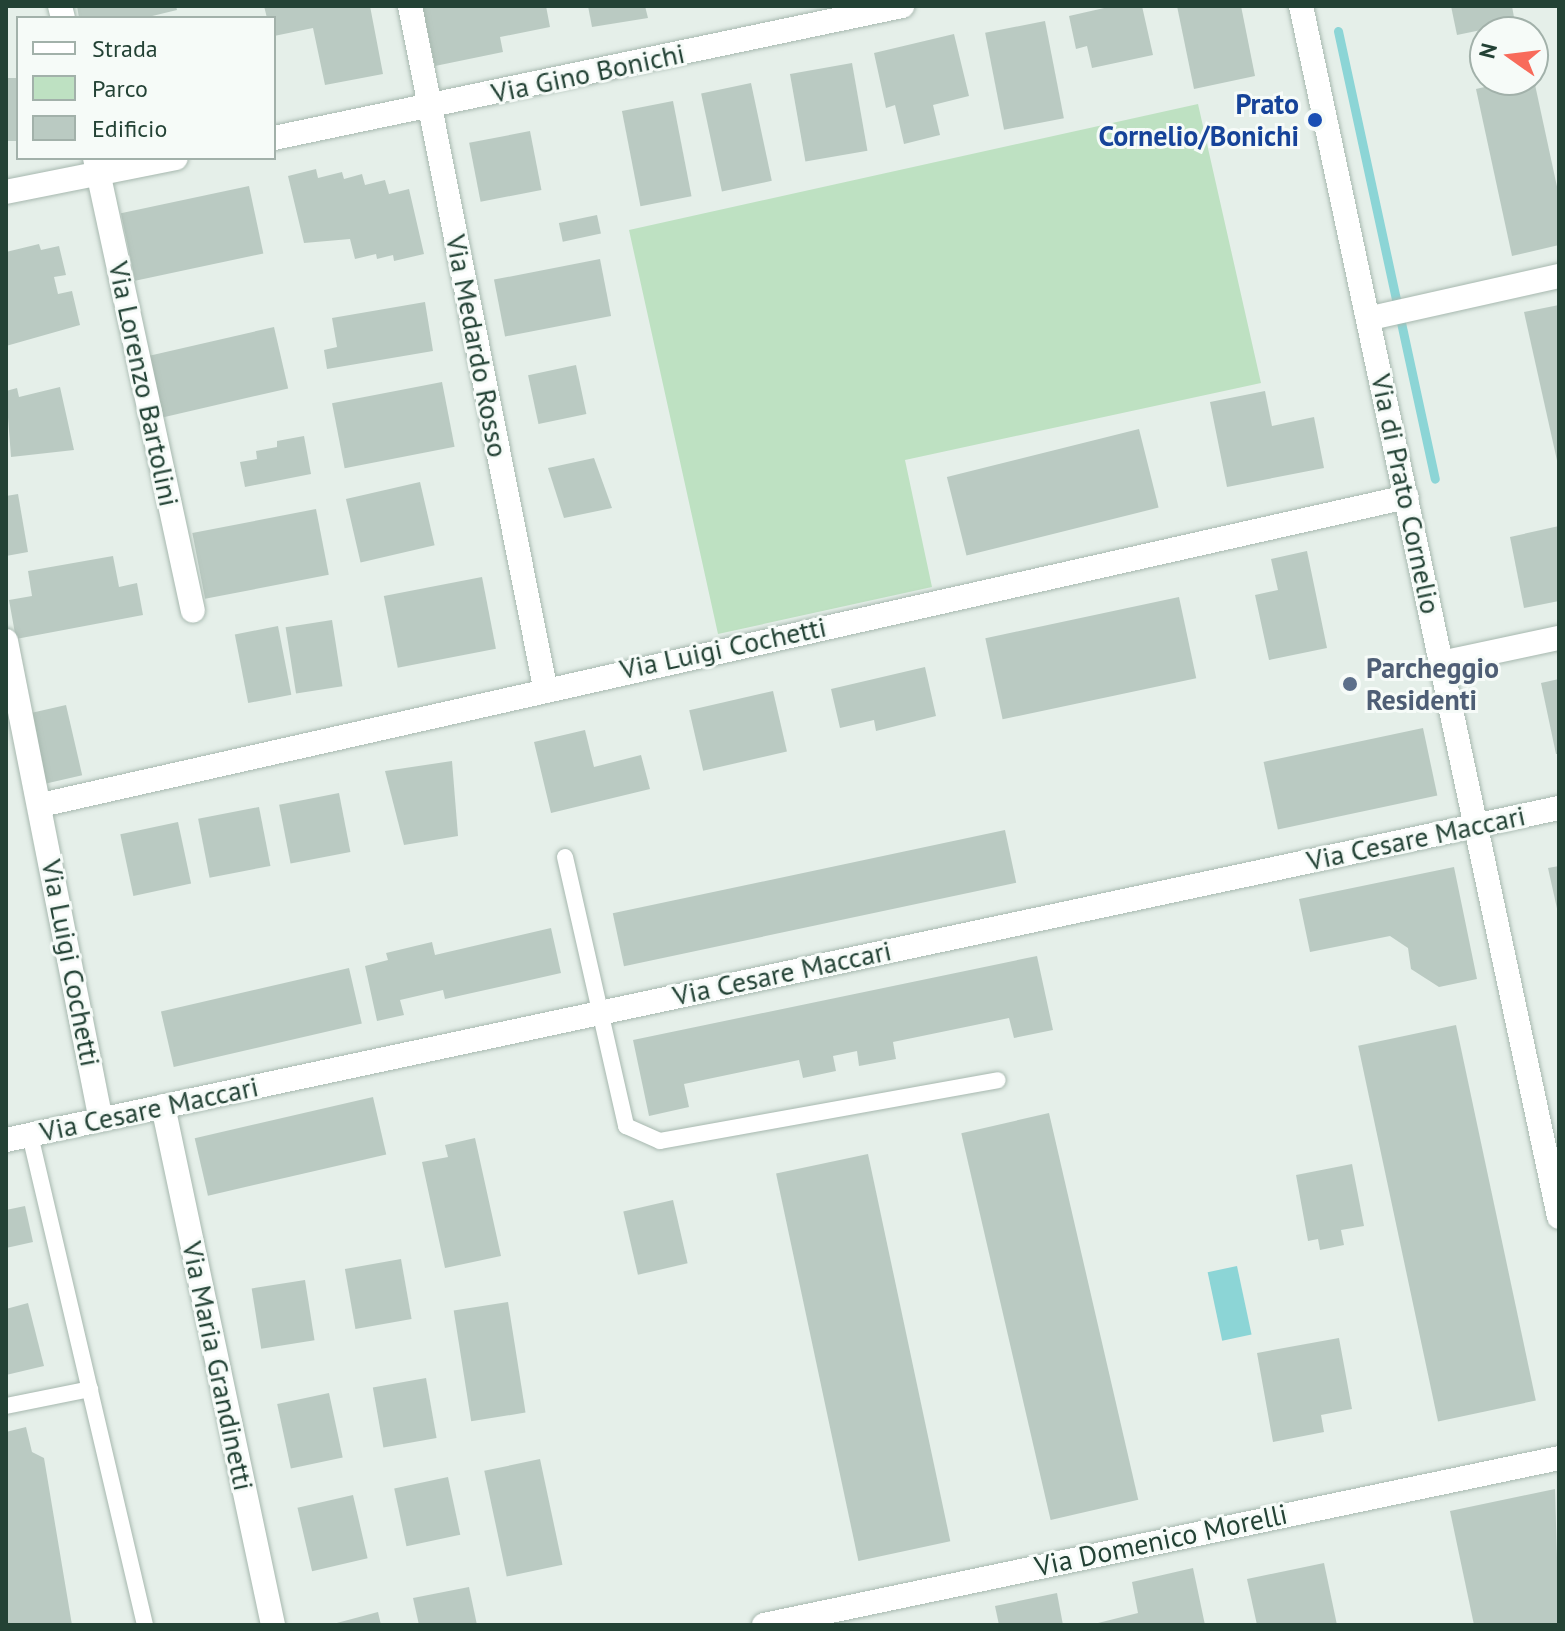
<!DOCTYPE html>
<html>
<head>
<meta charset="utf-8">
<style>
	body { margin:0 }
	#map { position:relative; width:1565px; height:1631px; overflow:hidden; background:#e5efe9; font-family:"PT Sans",sans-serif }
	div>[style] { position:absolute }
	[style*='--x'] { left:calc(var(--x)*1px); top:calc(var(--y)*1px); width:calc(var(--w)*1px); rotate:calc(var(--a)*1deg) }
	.green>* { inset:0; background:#bee1c2 }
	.water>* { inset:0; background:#8cd5d6; transform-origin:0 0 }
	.stream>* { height:9px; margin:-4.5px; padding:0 4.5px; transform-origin:4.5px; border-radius:4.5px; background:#8cd5d6 }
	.building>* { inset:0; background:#bacac2; transform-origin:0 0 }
	.roads { filter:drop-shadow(0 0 2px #a7b8af) drop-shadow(0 0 2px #a7b8af) }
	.lane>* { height:16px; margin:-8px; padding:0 8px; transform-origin:8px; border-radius:8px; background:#fff }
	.street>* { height:24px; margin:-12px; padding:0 12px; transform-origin:12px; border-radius:12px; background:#fff }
	.secondary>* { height:24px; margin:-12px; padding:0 12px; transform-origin:12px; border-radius:12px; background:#fff }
	.dots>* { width:22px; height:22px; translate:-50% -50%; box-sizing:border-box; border:4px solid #f6fbf8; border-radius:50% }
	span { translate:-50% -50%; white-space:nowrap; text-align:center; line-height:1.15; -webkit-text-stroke:6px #f6fbf8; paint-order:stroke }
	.street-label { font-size:28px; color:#234235 }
	.transit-label { font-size:28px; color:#164399; font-weight:700 }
	.right { translate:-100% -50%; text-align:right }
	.service-label { font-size:28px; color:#4e5e75; font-weight:700 }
	.left { translate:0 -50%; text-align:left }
	.frame { position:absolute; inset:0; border:8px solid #234235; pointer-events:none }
	.legend { position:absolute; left:16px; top:16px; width:260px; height:144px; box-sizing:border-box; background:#f6fbf8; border:2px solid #a2b1aa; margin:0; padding:10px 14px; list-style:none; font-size:24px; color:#234235 }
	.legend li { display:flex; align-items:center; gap:16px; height:40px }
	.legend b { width:40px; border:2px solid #a2b1aa }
	.north { position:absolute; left:1469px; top:16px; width:80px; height:80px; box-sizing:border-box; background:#f6fbf8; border:2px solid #a2b1aa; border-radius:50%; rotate:284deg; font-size:22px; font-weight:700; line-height:32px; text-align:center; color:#234235 }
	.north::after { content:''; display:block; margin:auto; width:28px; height:36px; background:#f86b5b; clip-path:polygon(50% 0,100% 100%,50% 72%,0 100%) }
</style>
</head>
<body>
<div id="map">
	<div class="green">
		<i style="clip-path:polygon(1198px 104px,1261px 383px,905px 460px,932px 587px,718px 634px,629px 230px)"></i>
	</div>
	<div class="water">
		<i style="left:1237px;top:1266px;width:70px;height:30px;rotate:78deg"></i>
	</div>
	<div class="stream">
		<i style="--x:1338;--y:31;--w:458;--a:77.8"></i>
	</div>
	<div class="building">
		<i style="clip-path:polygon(77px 6px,176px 6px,177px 10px,144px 18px,79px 18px)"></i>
		<i style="clip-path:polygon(264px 6px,370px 6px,383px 74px,325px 85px,313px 28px,274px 36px,274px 18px,267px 18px)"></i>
		<i style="clip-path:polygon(422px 6px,546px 6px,550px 27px,500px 37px,503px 52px,435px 66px)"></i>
		<i style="clip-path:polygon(588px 6px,645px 6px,648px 18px,592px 27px)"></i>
		<i style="clip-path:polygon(1113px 6px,1142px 6px,1153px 55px,1092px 68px,1087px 46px,1076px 49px,1069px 16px)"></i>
		<i style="clip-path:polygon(1177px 6px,1241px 6px,1255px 76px,1194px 89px)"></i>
		<i style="clip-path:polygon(1451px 6px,1512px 6px,1515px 23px,1457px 35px)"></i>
		<i style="left:1045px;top:21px;width:99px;height:61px;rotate:79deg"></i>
		<i style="clip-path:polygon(954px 34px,969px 96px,933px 105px,940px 135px,904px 144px,895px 105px,886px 108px,874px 53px)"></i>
		<i style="left:852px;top:63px;width:89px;height:63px;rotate:80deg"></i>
		<i style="left:18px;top:78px;width:63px;height:12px;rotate:90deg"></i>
		<i style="clip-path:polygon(1515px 80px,1534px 80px,1559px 196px,1559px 245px,1512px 256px,1476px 89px)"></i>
		<i style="left:751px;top:83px;width:100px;height:51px;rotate:78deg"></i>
		<i style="left:673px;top:101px;width:97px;height:52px;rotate:79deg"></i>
		<i style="left:530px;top:131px;width:60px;height:62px;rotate:79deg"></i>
		<i style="clip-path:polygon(316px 169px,318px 178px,342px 172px,344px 179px,362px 174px,365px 185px,385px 180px,389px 194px,409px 189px,424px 254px,394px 261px,393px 255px,377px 259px,376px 254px,355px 259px,350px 239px,304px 243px,288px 176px)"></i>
		<i style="left:249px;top:186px;width:69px;height:131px;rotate:78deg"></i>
		<i style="left:597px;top:215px;width:19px;height:39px;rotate:78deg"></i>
		<i style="clip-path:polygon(39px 244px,41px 250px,59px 246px,66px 275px,54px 277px,58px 294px,72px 291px,80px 325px,6px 346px,6px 252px)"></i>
		<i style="left:600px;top:259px;width:58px;height:108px;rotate:79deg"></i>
		<i style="clip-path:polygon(425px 302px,433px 351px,327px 369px,324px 350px,337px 347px,332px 318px)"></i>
		<i style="clip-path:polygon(1559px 305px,1559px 465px,1558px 465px,1524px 312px)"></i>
		<i style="left:274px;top:327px;width:63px;height:129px;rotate:77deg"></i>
		<i style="left:576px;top:365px;width:50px;height:49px;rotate:78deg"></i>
		<i style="left:442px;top:382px;width:66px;height:112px;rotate:79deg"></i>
		<i style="clip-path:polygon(60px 387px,74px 450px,11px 457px,6px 391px,17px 388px,19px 397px)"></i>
		<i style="clip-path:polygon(1265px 391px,1272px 426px,1314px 417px,1324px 468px,1227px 487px,1210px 402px)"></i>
		<i style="left:1139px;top:429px;width:81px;height:198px;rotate:76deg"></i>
		<i style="clip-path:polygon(304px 436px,311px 474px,245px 487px,240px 462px,257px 459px,256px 451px,277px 447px,277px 441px)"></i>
		<i style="clip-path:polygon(594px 458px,612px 508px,564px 518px,548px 468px)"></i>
		<i style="left:420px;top:482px;width:65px;height:76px;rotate:77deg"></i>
		<i style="clip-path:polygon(18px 494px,28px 552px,6px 556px,6px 496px)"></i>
		<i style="left:316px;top:509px;width:67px;height:126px;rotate:79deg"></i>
		<i style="clip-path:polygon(1559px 526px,1559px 601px,1524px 608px,1510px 537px)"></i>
		<i style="clip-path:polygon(1307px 551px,1327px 648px,1269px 660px,1255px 595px,1278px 590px,1271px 559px)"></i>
		<i style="clip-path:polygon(113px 556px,119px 587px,137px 583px,143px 615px,16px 639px,9px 600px,32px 596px,28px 571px)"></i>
		<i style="left:482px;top:577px;width:73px;height:100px;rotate:79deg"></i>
		<i style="left:1179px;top:597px;width:83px;height:198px;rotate:78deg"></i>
		<i style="left:332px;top:620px;width:67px;height:47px;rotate:81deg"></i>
		<i style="left:278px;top:626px;width:70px;height:44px;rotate:79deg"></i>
		<i style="clip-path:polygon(925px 667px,936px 716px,876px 731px,874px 720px,840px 728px,831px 689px)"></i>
		<i style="clip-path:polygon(1559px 679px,1559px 754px,1556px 754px,1541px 683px)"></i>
		<i style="left:773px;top:691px;width:62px;height:86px;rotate:77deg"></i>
		<i style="left:66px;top:705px;width:72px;height:37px;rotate:77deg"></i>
		<i style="left:1423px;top:728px;width:69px;height:163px;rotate:78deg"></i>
		<i style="clip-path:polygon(585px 730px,594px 767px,641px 755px,650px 789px,551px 813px,534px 742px)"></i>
		<i style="clip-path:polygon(452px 761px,458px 836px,404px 845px,385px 771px)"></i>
		<i style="left:339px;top:793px;width:60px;height:61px;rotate:79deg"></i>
		<i style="left:259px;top:807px;width:60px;height:62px;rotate:79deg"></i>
		<i style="left:178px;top:822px;width:63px;height:59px;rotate:78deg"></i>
		<i style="left:1005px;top:830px;width:54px;height:401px;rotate:78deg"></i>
		<i style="clip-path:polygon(1559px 866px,1559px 913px,1558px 913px,1548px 868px)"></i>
		<i style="clip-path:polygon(1454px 867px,1477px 979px,1439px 987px,1411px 969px,1408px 948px,1390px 936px,1310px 952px,1299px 899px)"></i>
		<i style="clip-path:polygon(551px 928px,561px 973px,445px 999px,443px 990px,400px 1000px,404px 1015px,377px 1021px,365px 966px,388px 960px,386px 953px,432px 942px,435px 955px)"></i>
		<i style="clip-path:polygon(1037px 956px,1053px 1030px,1014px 1038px,1009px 1018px,893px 1042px,896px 1059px,859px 1066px,857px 1051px,833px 1056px,836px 1071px,803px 1078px,799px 1060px,684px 1084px,689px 1107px,649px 1116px,633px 1040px)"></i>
		<i style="left:349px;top:968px;width:57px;height:193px;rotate:77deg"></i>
		<i style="left:1456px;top:1025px;width:384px;height:100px;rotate:78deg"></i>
		<i style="left:373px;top:1097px;width:59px;height:183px;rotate:77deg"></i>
		<i style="left:1049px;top:1113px;width:397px;height:90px;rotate:77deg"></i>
		<i style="clip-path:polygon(475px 1138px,501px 1256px,445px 1268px,422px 1162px,448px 1157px,445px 1145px)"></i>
		<i style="left:868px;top:1154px;width:396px;height:94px;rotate:78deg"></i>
		<i style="clip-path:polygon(1352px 1164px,1364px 1226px,1341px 1230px,1344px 1245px,1320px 1250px,1318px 1239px,1308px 1241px,1296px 1175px)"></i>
		<i style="left:673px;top:1200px;width:65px;height:51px;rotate:77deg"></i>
		<i style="clip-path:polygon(25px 1206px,33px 1242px,6px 1248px,6px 1210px)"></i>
		<i style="left:401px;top:1259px;width:61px;height:57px;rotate:80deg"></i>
		<i style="left:305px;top:1280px;width:61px;height:54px;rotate:81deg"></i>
		<i style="left:508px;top:1302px;width:112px;height:55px;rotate:81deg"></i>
		<i style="clip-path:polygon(28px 1303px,44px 1366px,6px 1375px,6px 1309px)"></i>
		<i style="clip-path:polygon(1339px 1338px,1352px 1409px,1321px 1415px,1324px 1432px,1273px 1442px,1257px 1353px)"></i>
		<i style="left:426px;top:1378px;width:61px;height:54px;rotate:80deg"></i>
		<i style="left:329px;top:1393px;width:66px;height:53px;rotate:78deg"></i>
		<i style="clip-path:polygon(26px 1427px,32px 1452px,44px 1458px,72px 1625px,6px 1625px,6px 1432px)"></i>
		<i style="left:540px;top:1459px;width:108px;height:57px;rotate:78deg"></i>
		<i style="left:448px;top:1477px;width:59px;height:55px;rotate:78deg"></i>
		<i style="clip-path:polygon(1555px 1489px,1559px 1625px,1474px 1625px,1450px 1511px)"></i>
		<i style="left:353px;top:1495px;width:65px;height:57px;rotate:77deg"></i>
		<i style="clip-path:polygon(1324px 1563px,1337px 1625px,1257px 1625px,1247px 1579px)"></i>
		<i style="clip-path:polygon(1193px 1568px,1205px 1625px,1090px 1625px,1138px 1613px,1132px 1582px)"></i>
		<i style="clip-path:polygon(469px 1587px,477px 1625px,419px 1625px,413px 1598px)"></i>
		<i style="clip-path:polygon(1057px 1593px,1063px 1625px,999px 1625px,995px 1606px)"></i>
		<i style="clip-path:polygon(378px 1612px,381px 1625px,333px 1625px,333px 1624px)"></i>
	</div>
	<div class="roads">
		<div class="lane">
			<i style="--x:565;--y:857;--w:276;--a:77.2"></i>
			<i style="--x:626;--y:1126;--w:37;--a:24"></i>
			<i style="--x:660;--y:1141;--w:343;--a:-10.2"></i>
			<i style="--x:30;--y:1135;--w:503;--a:76.79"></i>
			<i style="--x:6;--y:1406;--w:86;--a:-11.4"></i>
		</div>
		<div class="street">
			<i style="--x:60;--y:6;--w:12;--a:76"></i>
			<i style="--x:410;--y:6;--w:694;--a:78.79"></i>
			<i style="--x:274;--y:138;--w:642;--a:-11.87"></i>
			<i style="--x:95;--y:158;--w:463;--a:77.8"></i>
			<i style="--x:6;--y:192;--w:173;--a:-11.3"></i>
			<i style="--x:1371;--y:318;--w:193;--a:-12.6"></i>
			<i style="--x:6;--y:641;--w:488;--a:78.8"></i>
			<i style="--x:1441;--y:663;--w:121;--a:-12"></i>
			<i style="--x:41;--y:805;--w:1400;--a:-12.71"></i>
			<i style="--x:163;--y:1106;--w:531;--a:78.03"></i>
			<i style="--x:6;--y:1140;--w:1588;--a:-12.07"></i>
			<i style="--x:764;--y:1625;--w:812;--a:-11.86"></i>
		</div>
		<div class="secondary">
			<i style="--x:1301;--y:6;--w:1238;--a:77.97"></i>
		</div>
	</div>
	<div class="dots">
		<i style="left:1315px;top:120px;background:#1a4fb4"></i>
		<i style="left:1350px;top:684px;background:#5c6f8a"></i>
	</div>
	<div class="street-label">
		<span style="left:588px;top:73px;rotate:-12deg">Via Gino Bonichi</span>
		<span style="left:477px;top:346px;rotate:79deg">Via Medardo Rosso</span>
		<span style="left:144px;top:384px;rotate:78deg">Via Lorenzo Bartolini</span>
		<span style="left:1406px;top:494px;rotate:78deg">Via di Prato Cornelio</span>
		<span style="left:723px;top:648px;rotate:-12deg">Via Luigi Cochetti</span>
		<span style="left:1416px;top:838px;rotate:-12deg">Via Cesare Maccari</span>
		<span style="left:71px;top:963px;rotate:79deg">Via Luigi Cochetti</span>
		<span style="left:782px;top:973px;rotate:-12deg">Via Cesare Maccari</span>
		<span style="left:149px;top:1109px;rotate:-12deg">Via Cesare Maccari</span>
		<span style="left:218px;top:1366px;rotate:78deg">Via Maria Grandinetti</span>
		<span style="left:1161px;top:1540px;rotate:-12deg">Via Domenico Morelli</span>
	</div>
	<div class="transit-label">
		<span class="right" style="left:1299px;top:120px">Prato<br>Cornelio/Bonichi</span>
	</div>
	<div class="service-label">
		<span class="left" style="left:1366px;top:684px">Parcheggio<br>Residenti</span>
	</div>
	<div class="frame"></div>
	<ul class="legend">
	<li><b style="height:10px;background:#fff"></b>Strada</li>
	<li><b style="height:22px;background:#bee1c2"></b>Parco</li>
	<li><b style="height:22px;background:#bacac2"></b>Edificio</li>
	</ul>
	<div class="north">N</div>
</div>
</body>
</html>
